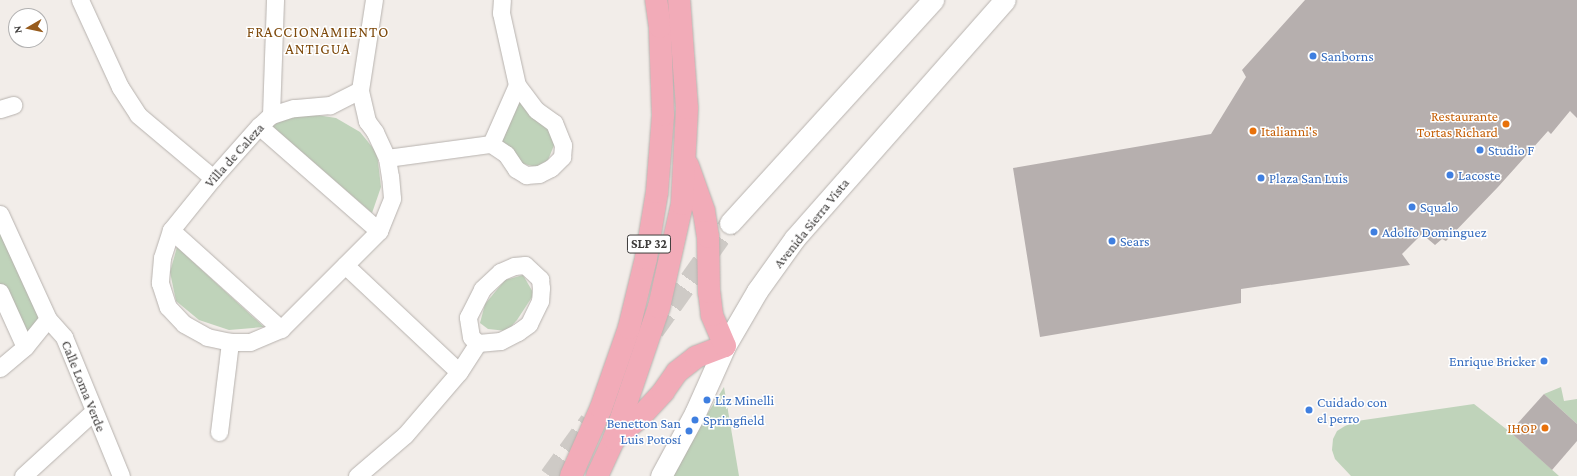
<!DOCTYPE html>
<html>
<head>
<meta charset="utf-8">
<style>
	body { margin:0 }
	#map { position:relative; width:1577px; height:476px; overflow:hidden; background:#f2ede9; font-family:"Crimson Pro",serif }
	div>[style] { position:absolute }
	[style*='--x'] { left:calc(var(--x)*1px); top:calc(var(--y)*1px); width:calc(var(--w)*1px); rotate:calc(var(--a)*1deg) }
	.green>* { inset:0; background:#bfd3ba }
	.building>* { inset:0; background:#b6afae }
	.tertiary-tunnel>* { height:21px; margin-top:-10.5px; transform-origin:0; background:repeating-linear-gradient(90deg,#cecac6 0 21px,transparent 0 31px) }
	.roads { filter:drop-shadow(0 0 1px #b7b2ae) drop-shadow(0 0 1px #b7b2ae) }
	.minor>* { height:17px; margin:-8.5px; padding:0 8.5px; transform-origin:8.5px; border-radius:8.5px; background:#fff }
	.tertiary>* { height:21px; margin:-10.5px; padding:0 10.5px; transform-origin:10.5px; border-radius:10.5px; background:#fff }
	.trunk>* { height:22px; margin:-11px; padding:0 11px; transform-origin:11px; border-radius:11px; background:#f2abb8 }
	.dots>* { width:11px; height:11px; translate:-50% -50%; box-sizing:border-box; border:2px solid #fff; border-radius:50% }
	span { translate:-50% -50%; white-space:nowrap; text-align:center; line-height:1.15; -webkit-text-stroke:3px #fff; paint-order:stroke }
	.shield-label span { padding:1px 3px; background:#fff; border:1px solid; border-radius:3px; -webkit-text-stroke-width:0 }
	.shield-label { font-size:13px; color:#3e3c3b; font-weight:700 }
	.shop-label { font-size:14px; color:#366cbe }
	.left { translate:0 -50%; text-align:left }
	.right { translate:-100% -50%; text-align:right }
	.food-label { font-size:14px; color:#c56008 }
	.street-label { font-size:14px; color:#3e3c3b }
	.neighbourhood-label { font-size:15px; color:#7e490b; letter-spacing:1px }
	.north { position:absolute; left:8px; top:8px; width:40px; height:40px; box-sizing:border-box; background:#fff; border:1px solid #b2b1b1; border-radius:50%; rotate:261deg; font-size:11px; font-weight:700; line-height:16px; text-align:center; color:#3e3c3b }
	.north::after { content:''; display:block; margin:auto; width:14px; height:18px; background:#975b1c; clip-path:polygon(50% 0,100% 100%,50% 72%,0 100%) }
</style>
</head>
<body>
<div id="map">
	<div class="green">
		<i style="clip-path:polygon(518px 99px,548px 127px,555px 143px,548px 160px,536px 167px,520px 163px,502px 141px)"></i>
		<i style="clip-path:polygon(310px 114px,336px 118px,360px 132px,377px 153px,381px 187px,372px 213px,272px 126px,287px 117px)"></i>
		<i style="clip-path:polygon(0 214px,48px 319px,25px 347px,0 292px)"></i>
		<i style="clip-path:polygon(177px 247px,264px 327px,229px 330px,199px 320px,176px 301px,170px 272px)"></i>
		<i style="clip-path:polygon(523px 275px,534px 294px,517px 320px,507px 331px,488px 329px,480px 323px,485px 304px,505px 280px)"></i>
		<i style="clip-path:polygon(724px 387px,739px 476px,669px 476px)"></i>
		<i style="clip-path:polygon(1561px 387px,1564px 401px,1577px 399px,1577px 424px,1544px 394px)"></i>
		<i style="clip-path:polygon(1474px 404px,1510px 432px,1559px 476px,1351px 476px,1335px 459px,1332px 450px,1333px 439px,1337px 431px,1345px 426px,1357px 421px)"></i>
	</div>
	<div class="building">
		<i style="clip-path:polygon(1305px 0,1577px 0,1577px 118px,1570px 111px,1551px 134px,1548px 131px,1498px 187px,1446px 241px,1442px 239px,1435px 245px,1422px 234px,1402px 254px,1410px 265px,1241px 289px,1241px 303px,1040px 337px,1013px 168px,1211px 134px,1246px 77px,1242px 70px)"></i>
		<i style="clip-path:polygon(1544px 394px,1577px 424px,1577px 441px,1552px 470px,1510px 432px)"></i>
	</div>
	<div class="tertiary-tunnel">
		<i style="--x:654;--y:330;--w:131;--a:-54.6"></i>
		<i style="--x:550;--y:476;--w:68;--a:-54"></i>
	</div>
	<div class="roads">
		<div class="minor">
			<i style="--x:80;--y:0;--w:96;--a:65.3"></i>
			<i style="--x:120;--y:87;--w:33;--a:57"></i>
			<i style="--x:138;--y:115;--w:98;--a:40"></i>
			<i style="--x:360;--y:90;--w:34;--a:153"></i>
			<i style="--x:330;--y:105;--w:37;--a:175"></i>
			<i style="--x:293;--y:108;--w:23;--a:162"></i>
			<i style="--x:271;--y:115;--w:16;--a:137"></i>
			<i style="--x:259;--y:126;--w:69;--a:131.5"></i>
			<i style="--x:213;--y:178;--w:67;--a:128.9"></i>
			<i style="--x:171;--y:230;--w:29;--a:108"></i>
			<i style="--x:162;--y:258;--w:25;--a:95"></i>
			<i style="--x:160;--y:283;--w:25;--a:72"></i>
			<i style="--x:168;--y:307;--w:23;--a:47"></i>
			<i style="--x:184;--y:324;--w:26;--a:29"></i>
			<i style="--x:207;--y:337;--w:24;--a:12"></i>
			<i style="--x:230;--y:342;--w:20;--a:0"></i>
			<i style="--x:250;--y:342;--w:34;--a:-23"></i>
			<i style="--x:281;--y:329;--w:139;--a:-45"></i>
			<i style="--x:379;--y:231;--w:35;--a:-68"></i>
			<i style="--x:392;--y:198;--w:21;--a:-95"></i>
			<i style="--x:390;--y:177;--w:19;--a:-99"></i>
			<i style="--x:387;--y:158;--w:29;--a:-115"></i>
			<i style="--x:375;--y:132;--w:14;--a:-126"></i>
			<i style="--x:367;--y:121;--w:32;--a:-103"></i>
			<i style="--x:360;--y:90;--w:91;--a:-81.2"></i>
			<i style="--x:0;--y:109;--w:14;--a:-17"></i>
			<i style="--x:271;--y:115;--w:115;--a:-88"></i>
			<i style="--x:259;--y:126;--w:159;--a:41.2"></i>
			<i style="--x:491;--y:144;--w:64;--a:-66.2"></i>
			<i style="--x:387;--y:158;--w:105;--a:-7.7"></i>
			<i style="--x:491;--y:144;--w:18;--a:34"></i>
			<i style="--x:506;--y:154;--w:18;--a:56"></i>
			<i style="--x:516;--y:169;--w:12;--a:31"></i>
			<i style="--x:526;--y:175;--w:13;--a:-4"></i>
			<i style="--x:539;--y:174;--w:13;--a:-27"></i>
			<i style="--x:551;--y:168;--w:16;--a:-45"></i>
			<i style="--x:562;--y:157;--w:12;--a:-85"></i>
			<i style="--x:563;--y:145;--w:24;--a:-112"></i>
			<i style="--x:554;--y:123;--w:22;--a:-144"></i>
			<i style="--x:536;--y:110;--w:31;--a:-127"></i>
			<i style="--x:517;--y:85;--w:74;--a:-102.5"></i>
			<i style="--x:501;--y:13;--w:13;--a:-86"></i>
			<i style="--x:0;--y:214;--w:115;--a:65.4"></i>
			<i style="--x:48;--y:319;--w:24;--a:48"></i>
			<i style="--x:64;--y:337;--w:150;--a:67.7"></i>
			<i style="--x:171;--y:230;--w:148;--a:42"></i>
			<i style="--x:345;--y:265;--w:156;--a:43.2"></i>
			<i style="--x:525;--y:265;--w:21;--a:43"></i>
			<i style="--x:540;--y:279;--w:9;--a:84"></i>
			<i style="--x:541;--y:288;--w:13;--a:94"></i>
			<i style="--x:540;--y:301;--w:25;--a:116"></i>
			<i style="--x:529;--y:324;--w:14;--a:144"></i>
			<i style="--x:518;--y:332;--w:20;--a:153"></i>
			<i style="--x:500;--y:341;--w:22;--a:175"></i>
			<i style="--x:478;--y:343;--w:9;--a:-139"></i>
			<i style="--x:471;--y:337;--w:20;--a:-99"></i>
			<i style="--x:468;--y:317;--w:31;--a:-63"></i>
			<i style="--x:482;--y:289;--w:25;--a:-43"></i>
			<i style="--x:500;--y:272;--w:15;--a:-23"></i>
			<i style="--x:514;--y:266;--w:11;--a:-5"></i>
			<i style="--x:0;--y:292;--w:60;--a:65.6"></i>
			<i style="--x:0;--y:368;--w:33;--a:-40"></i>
			<i style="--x:25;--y:347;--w:36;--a:-51"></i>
			<i style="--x:219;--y:432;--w:91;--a:-83"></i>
			<i style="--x:23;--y:476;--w:96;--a:-42.5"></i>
			<i style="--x:357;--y:476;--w:63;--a:-40.5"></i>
			<i style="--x:405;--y:435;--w:83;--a:-49.4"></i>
			<i style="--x:459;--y:372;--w:35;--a:-57"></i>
		</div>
		<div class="tertiary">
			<i style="--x:730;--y:223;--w:302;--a:-47.7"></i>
			<i style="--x:661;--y:476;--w:72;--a:-61.6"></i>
			<i style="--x:695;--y:413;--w:73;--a:-65.9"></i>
			<i style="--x:725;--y:346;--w:64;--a:-59.8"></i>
			<i style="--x:757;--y:291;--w:65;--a:-54.4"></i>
			<i style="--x:795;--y:238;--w:317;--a:-48.6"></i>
		</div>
		<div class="trunk">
			<i style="--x:614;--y:439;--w:35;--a:-40"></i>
			<i style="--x:641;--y:416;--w:33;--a:-47"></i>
			<i style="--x:663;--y:392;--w:24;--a:-55"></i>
			<i style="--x:677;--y:372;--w:24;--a:-38"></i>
			<i style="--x:696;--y:357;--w:31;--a:-21"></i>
			<i style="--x:725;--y:346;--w:34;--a:-113"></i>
			<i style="--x:712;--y:315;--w:23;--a:-97"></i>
			<i style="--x:709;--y:292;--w:55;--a:-91"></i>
			<i style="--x:708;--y:237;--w:26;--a:-99"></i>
			<i style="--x:704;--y:211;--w:48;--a:-109.6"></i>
			<i style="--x:571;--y:476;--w:74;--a:-66.2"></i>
			<i style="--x:601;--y:408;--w:85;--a:-70.7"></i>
			<i style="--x:629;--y:328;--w:72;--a:-76.3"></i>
			<i style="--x:646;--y:258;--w:67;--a:-80.5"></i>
			<i style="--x:657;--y:192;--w:77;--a:-85.5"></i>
			<i style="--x:663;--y:115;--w:88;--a:-92"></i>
			<i style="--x:660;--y:27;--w:27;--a:-98"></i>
			<i style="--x:597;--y:476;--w:41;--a:-65.3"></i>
			<i style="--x:614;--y:439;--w:139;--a:-71.2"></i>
			<i style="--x:659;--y:307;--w:106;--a:-77.4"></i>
			<i style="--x:682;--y:204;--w:96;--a:-87"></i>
			<i style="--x:687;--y:108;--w:108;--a:-94.2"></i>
		</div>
	</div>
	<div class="dots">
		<i style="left:1313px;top:56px;background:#3f7fe0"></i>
		<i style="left:1506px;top:124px;background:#e8710a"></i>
		<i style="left:1253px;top:131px;background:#e8710a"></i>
		<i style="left:1480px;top:150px;background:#3f7fe0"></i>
		<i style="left:1450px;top:175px;background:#3f7fe0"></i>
		<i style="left:1261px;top:178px;background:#3f7fe0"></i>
		<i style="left:1412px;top:207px;background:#3f7fe0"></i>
		<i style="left:1374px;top:232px;background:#3f7fe0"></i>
		<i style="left:1112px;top:241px;background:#3f7fe0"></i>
		<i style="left:1544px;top:361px;background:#3f7fe0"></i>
		<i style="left:707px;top:400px;background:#3f7fe0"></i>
		<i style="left:1309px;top:410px;background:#3f7fe0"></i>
		<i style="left:695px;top:420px;background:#3f7fe0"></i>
		<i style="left:1545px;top:428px;background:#e8710a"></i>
		<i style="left:689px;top:431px;background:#3f7fe0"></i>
	</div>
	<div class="shield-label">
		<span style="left:649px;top:244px">SLP 32</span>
	</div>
	<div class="shop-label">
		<span class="left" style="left:1321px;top:56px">Sanborns</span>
		<span class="left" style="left:1488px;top:150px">Studio F</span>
		<span class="left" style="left:1458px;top:175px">Lacoste</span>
		<span class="left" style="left:1269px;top:178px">Plaza San Luis</span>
		<span class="left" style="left:1420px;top:207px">Squalo</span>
		<span class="left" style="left:1382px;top:232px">Adolfo Dominguez</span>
		<span class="left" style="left:1120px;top:241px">Sears</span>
		<span class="right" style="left:1536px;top:361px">Enrique Bricker</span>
		<span class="left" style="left:715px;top:400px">Liz Minelli</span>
		<span class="left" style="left:1317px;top:410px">Cuidado con<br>el perro</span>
		<span class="left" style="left:703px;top:420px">Springfield</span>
		<span class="right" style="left:681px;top:431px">Benetton San<br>Luis Potosí</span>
	</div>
	<div class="food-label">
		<span class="right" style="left:1498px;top:124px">Restaurante<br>Tortas Richard</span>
		<span class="left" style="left:1261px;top:131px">Italianni's</span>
		<span class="right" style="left:1537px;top:428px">IHOP</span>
	</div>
	<div class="street-label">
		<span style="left:234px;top:155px;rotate:-48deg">Villa de Caleza</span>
		<span style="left:811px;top:223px;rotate:-51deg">Avenida Sierra Vista</span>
		<span style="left:84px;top:386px;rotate:68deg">Calle Loma Verde</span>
	</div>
	<div class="neighbourhood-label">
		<span style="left:318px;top:41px">FRACCIONAMIENTO<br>ANTIGUA</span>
	</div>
	<div class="north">N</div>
</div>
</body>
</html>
